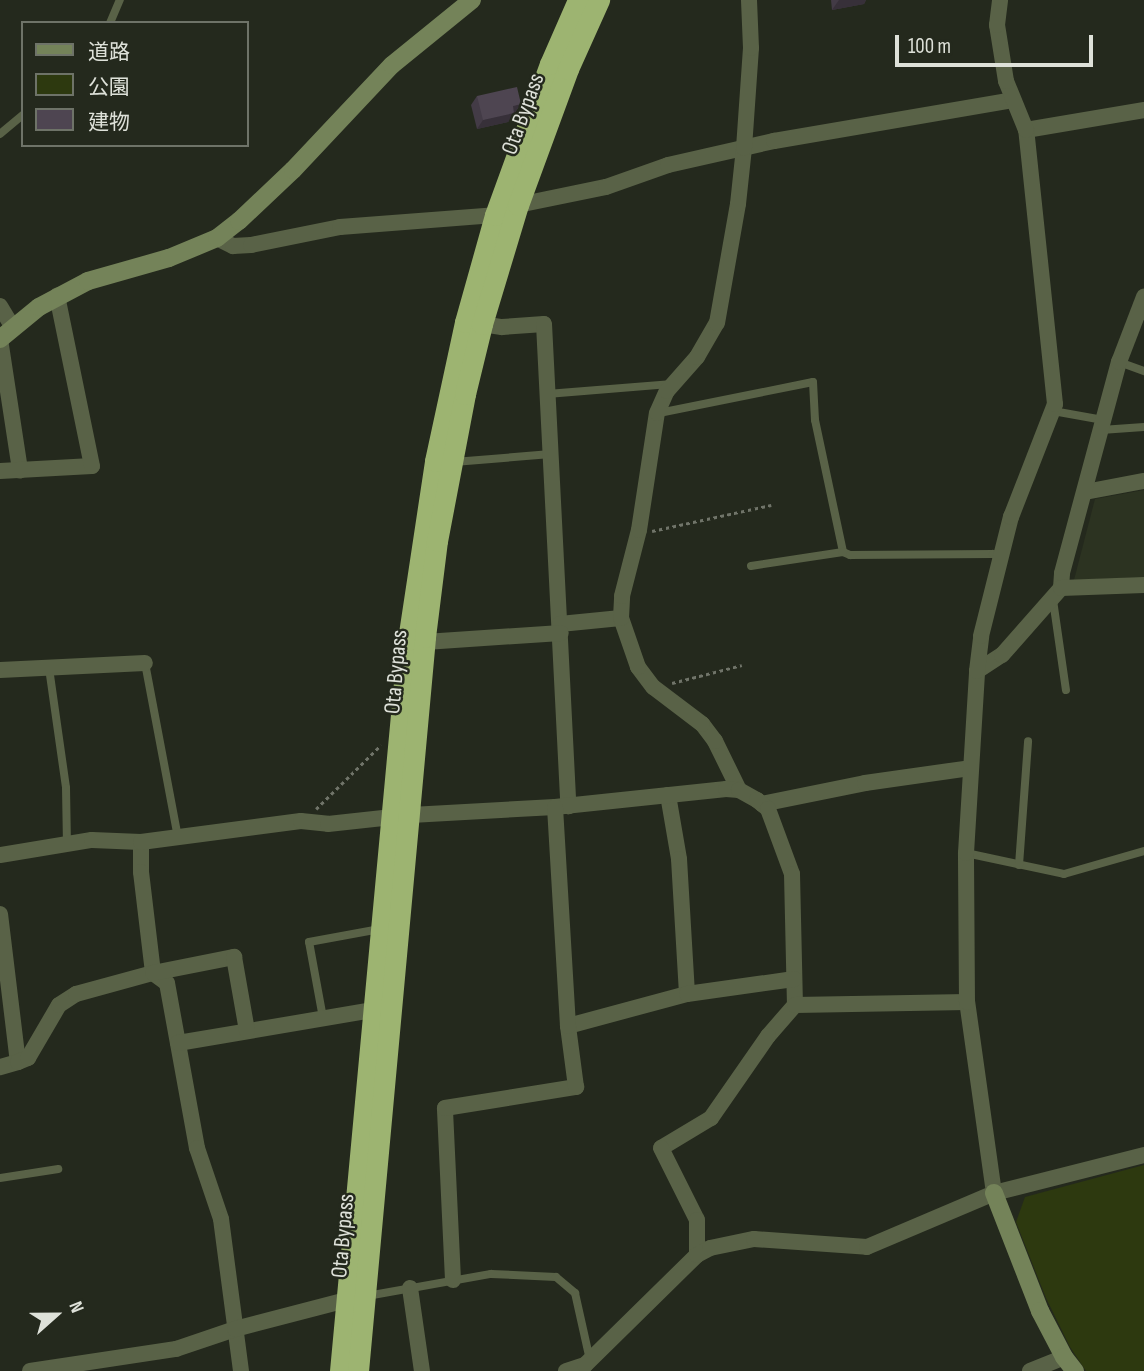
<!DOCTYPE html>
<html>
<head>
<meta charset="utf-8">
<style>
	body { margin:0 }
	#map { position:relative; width:1144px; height:1371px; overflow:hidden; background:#24291d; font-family:"Sofia Sans Condensed","Noto Sans JP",sans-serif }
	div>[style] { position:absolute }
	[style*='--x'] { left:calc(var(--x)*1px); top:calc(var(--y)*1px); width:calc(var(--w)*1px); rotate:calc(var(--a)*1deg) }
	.built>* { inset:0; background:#2c3321 }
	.green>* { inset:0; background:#2d390f }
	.path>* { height:2.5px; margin-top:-1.25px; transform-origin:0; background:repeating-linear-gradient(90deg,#707469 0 3.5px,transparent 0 7px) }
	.lane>* { height:8px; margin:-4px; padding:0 4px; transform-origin:4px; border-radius:4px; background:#596247 }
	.street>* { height:16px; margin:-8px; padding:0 8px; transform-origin:8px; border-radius:8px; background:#596247 }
	.secondary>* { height:18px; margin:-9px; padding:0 9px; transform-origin:9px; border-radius:9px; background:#748359 }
	.highway>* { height:21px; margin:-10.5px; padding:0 10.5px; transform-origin:10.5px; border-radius:10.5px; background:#9db471 }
	.wall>* { inset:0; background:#433b46 }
	.shaded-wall>* { inset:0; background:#373039 }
	.building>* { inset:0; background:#4e4551 }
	span { translate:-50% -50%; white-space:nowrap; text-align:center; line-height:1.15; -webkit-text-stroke:5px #24291d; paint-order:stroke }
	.street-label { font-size:23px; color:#dee1d9 }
	.legend { position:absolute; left:21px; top:21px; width:228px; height:126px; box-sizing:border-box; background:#24291d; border:2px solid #6e7368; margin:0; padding:9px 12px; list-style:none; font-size:21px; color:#dee1d9 }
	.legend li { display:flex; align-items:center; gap:14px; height:35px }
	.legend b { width:35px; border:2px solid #6e7368 }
	.north { position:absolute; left:21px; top:1280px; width:70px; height:70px; -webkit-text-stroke:5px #24291d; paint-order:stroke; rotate:69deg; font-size:19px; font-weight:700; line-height:28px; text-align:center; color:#dee1d9 }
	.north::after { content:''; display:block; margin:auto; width:24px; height:32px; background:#dee1d9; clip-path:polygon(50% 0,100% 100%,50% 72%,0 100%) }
	.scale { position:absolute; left:895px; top:35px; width:198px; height:32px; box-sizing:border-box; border:4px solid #dee1d9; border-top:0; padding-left:9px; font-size:21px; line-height:24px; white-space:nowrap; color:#dee1d9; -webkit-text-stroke:5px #24291d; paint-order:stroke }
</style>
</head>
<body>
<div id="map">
	<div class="built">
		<i style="clip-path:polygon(1144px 490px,1144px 577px,1074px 580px,1095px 499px)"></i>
	</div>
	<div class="green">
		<i style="clip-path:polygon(1144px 1165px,1144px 1371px,1086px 1371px,1070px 1347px,1046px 1298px,1016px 1222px,1025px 1197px)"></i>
	</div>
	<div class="path">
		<i style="--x:652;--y:531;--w:122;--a:-12.3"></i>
		<i style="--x:672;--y:683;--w:72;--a:-14.4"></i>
		<i style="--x:316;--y:809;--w:91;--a:-44.6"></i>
	</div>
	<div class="lane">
		<i style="--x:110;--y:23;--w:25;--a:-67"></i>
		<i style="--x:0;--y:134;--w:30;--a:-40"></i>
		<i style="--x:1119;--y:362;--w:27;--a:20"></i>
		<i style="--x:547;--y:394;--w:123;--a:-4.6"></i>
		<i style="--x:1053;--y:411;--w:51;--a:10.2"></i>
		<i style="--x:659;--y:413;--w:157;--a:-11.4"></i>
		<i style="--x:813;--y:382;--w:38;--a:87"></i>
		<i style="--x:815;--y:420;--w:135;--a:78"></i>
		<i style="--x:1101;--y:430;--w:43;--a:-4"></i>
		<i style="--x:454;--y:462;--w:97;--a:-4.7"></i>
		<i style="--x:751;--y:566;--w:93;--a:-8.7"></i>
		<i style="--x:843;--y:552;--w:8;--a:23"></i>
		<i style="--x:850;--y:555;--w:143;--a:-0.4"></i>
		<i style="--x:993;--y:554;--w:8;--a:30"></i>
		<i style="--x:1053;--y:600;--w:91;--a:81.8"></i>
		<i style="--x:145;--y:663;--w:177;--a:79.3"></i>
		<i style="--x:49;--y:668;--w:121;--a:81.9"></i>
		<i style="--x:66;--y:788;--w:56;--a:89"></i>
		<i style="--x:966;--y:853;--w:100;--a:12.1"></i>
		<i style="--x:1064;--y:874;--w:83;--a:-16"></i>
		<i style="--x:1019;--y:865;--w:124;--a:-85.8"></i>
		<i style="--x:323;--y:1018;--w:77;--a:-100.4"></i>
		<i style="--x:309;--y:942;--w:72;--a:-10.4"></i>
		<i style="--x:0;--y:1178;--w:59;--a:-8.8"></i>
		<i style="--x:367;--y:1296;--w:126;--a:-10.1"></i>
		<i style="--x:491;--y:1274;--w:65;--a:2.6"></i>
		<i style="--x:556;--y:1277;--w:25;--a:40"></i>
		<i style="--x:575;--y:1293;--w:69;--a:77.4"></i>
	</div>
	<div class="street">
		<i style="--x:1026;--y:130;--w:120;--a:-9.6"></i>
		<i style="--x:217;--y:238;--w:18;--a:27"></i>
		<i style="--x:233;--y:246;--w:18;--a:-3"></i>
		<i style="--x:251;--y:245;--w:91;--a:-11.4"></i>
		<i style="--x:340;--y:227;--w:155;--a:-4.4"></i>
		<i style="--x:495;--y:215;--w:25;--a:-23"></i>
		<i style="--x:518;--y:205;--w:90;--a:-11.6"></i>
		<i style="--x:606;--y:187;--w:66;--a:-19.5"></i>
		<i style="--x:668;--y:165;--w:109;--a:-12.8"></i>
		<i style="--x:774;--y:141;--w:242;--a:-9.7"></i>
		<i style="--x:0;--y:306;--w:26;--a:59"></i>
		<i style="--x:482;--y:324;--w:20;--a:9"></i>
		<i style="--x:502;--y:327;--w:42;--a:-4.1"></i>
		<i style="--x:544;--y:324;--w:483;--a:87.1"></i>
		<i style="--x:0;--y:339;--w:133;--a:81.3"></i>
		<i style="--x:0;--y:471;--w:92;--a:-3.1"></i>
		<i style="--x:92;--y:466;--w:174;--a:-101.6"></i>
		<i style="--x:1085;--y:492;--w:60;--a:-10.6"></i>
		<i style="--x:1061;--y:588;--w:15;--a:-86"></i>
		<i style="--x:1062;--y:573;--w:219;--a:-74.9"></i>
		<i style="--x:1119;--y:362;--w:70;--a:-69"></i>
		<i style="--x:560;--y:624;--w:61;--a:-5.6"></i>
		<i style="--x:425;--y:642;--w:136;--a:-3.8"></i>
		<i style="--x:0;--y:670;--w:145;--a:-2.8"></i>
		<i style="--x:977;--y:671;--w:30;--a:-33"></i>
		<i style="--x:1002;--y:655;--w:89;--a:-48.6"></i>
		<i style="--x:1061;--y:588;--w:83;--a:-2.1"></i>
		<i style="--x:739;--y:790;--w:55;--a:-116.1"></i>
		<i style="--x:715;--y:741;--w:21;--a:-127"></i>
		<i style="--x:702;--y:724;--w:61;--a:-142.9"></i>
		<i style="--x:653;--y:687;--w:25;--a:-127"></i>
		<i style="--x:638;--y:667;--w:52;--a:-109.1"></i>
		<i style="--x:621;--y:618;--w:22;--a:-87"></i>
		<i style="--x:622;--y:596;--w:68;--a:-75.6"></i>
		<i style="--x:639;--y:530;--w:118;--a:-81.3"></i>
		<i style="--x:657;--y:413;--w:24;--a:-66"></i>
		<i style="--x:667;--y:391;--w:45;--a:-48.6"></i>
		<i style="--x:697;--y:357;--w:39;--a:-60"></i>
		<i style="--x:717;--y:323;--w:121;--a:-80"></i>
		<i style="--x:738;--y:204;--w:56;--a:-83.9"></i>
		<i style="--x:744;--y:148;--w:100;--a:-86"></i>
		<i style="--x:751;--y:48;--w:48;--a:-92.4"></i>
		<i style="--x:668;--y:795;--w:65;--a:80.2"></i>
		<i style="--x:679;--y:859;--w:135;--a:86.6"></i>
		<i style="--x:762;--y:804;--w:105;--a:-11.5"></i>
		<i style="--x:865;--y:783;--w:106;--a:-8.1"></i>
		<i style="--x:141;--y:842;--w:30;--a:90"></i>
		<i style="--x:141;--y:872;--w:102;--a:83.2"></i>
		<i style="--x:153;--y:973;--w:17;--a:36"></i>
		<i style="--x:167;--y:983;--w:168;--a:79.7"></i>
		<i style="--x:197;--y:1148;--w:75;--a:71.3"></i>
		<i style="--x:221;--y:1219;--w:153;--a:82.5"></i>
		<i style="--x:0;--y:855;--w:93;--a:-9.3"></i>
		<i style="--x:92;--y:840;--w:49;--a:2.3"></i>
		<i style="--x:141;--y:842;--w:161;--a:-7.5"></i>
		<i style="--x:301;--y:821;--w:27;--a:6"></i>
		<i style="--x:328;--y:824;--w:83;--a:-6.2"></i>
		<i style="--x:411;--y:815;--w:144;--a:-3.2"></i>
		<i style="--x:555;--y:807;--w:172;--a:-6"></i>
		<i style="--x:726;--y:789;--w:13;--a:4"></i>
		<i style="--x:739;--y:790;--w:21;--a:29"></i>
		<i style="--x:757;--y:800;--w:14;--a:39"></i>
		<i style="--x:768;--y:809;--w:69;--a:69.7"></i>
		<i style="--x:792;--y:874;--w:131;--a:88.7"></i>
		<i style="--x:795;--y:1005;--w:41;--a:131.1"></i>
		<i style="--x:768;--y:1036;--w:100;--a:124.8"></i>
		<i style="--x:711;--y:1118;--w:58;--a:149"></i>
		<i style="--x:661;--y:1148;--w:80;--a:63.4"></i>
		<i style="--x:697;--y:1220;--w:35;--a:90"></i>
		<i style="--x:0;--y:914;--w:149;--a:83.1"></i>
		<i style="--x:18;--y:1062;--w:19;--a:164"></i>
		<i style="--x:795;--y:1005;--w:172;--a:-1"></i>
		<i style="--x:568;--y:1026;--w:123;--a:-15.1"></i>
		<i style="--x:687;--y:994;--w:108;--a:-8"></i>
		<i style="--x:178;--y:1043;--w:198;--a:-9.6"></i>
		<i style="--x:18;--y:1062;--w:11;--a:-22"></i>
		<i style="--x:28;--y:1058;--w:61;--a:-59.7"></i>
		<i style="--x:59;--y:1005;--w:20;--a:-33"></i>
		<i style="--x:76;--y:994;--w:80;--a:-15.3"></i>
		<i style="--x:153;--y:973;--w:83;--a:-11.2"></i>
		<i style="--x:234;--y:957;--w:75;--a:80"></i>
		<i style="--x:994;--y:1193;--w:193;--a:-98"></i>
		<i style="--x:967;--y:1002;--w:149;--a:-90.4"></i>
		<i style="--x:966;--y:853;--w:182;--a:-86.5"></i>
		<i style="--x:977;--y:671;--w:35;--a:-83"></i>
		<i style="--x:981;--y:636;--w:123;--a:-75.9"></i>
		<i style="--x:1011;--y:517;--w:121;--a:-68.7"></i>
		<i style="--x:1055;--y:404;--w:276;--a:-96"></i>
		<i style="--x:1026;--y:130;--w:53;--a:-112.2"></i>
		<i style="--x:1006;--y:81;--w:57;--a:-99.1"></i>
		<i style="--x:997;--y:25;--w:25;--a:-83"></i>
		<i style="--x:453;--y:1280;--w:172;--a:-92.7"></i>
		<i style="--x:445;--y:1108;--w:133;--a:-9.1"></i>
		<i style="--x:576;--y:1087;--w:62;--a:-97.5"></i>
		<i style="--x:568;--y:1026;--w:219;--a:-93.4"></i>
		<i style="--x:410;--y:1288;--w:84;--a:81.8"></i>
		<i style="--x:30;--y:1371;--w:148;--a:-8.6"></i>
		<i style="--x:176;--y:1349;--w:62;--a:-18.7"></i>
		<i style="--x:235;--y:1329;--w:115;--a:-14.6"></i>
		<i style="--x:566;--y:1371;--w:20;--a:-18"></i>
		<i style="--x:585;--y:1365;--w:157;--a:-44.5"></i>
		<i style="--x:697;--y:1255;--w:15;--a:-28"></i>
		<i style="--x:710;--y:1248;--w:45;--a:-11.6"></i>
		<i style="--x:754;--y:1239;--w:113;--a:4"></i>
		<i style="--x:867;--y:1247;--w:138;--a:-23"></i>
		<i style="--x:994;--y:1193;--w:155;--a:-14.2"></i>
		<i style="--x:1030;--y:1371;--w:37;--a:-22"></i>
	</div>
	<div class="secondary">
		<i style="--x:0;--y:339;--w:50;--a:-39.4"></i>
		<i style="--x:39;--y:307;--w:55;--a:-28"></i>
		<i style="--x:88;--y:281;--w:84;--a:-15.9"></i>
		<i style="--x:169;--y:258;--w:52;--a:-22.6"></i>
		<i style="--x:217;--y:238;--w:28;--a:-38"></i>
		<i style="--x:239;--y:221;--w:74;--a:-43.4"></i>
		<i style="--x:293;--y:170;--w:144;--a:-46.7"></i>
		<i style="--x:392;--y:65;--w:103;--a:-39.1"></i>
		<i style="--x:994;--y:1193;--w:127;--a:68.7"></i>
		<i style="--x:1040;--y:1311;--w:52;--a:62.4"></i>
		<i style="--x:1064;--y:1357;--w:18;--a:52"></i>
	</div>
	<div class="highway">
		<i style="--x:340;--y:1371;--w:734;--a:-84.69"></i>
		<i style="--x:408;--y:640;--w:181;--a:-81.4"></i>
		<i style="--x:435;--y:461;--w:142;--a:-77.8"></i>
		<i style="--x:465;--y:322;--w:111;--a:-74.3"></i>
		<i style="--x:495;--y:215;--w:161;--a:-70"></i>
		<i style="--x:550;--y:64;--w:70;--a:-66.4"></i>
		<i style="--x:358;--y:1371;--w:737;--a:-84.78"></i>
		<i style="--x:425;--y:637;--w:97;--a:-82.9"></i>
		<i style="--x:437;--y:541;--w:150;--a:-79.2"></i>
		<i style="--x:465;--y:394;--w:72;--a:-76.3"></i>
		<i style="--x:482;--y:324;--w:124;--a:-73.2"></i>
		<i style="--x:518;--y:205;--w:145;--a:-69.8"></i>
		<i style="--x:568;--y:69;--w:76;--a:-65.8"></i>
	</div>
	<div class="wall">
		<i style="clip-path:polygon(831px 0,866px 0,864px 4px,832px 10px)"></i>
		<i style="clip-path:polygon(477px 96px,521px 104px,508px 122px,477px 129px,471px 105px)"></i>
	</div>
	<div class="shaded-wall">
		<i style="clip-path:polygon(839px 0,866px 0,864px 4px,832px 10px)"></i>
		<i style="clip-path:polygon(521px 104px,508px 122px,477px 129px,483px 120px,513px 106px)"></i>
	</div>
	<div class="building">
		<i style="clip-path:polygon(517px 87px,521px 104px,513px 106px,514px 113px,483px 120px,477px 96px)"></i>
	</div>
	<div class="street-label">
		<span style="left:523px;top:114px;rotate:-70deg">Ota Bypass</span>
		<span style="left:396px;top:672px;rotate:-85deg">Ota Bypass</span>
		<span style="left:343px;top:1236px;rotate:-85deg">Ota Bypass</span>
	</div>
	<ul class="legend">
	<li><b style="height:9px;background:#748359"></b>道路</li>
	<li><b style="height:19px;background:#2d390f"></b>公園</li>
	<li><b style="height:19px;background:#4e4551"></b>建物</li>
	</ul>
	<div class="north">N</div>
	<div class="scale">100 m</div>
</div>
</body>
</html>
